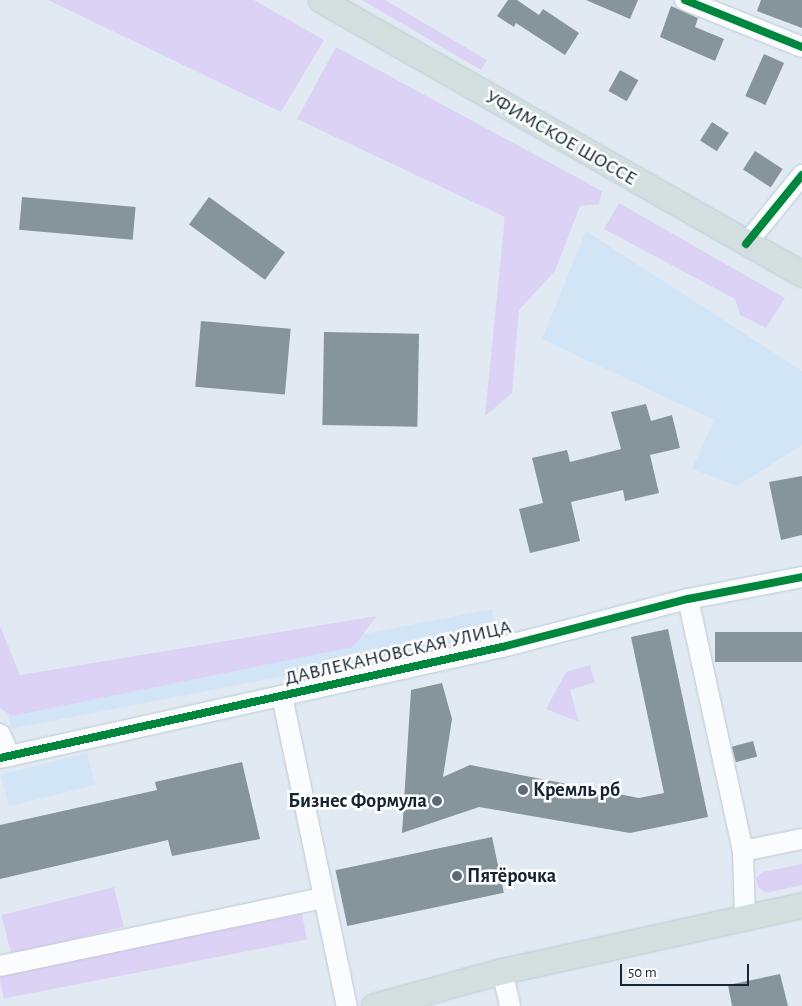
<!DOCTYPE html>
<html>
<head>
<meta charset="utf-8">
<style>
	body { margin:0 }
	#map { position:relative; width:802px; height:1006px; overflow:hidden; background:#e1eaf3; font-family:"Alegreya Sans",sans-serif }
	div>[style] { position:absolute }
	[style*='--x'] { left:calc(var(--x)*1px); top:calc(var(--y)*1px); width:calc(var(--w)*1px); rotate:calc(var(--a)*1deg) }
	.built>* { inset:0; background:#d1e5f7; transform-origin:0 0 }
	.green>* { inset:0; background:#dcd2f5; transform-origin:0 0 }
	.building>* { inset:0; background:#86949c; transform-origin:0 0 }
	.roads { filter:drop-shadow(0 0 1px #bdc9d4) drop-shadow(0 0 1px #bdc9d4) }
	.minor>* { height:20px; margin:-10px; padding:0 10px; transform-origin:10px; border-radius:10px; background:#fafcfd }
	.major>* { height:25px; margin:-12.5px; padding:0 12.5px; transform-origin:12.5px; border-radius:12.5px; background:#d3dedf }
	.cycleway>* { height:8px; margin:-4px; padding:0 4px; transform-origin:4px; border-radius:4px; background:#00873e }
	.dots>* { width:14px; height:14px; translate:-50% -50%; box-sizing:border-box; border:2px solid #fff; border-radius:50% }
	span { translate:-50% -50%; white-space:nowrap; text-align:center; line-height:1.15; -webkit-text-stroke:5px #fff; paint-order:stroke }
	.street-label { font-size:20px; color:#152533 }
	.poi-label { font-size:20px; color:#152533; font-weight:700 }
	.left { translate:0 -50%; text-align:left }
	.right { translate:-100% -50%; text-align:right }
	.scale { position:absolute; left:620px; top:964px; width:129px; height:22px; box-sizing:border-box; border:2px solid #152533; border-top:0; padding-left:6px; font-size:15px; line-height:18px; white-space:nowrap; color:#152533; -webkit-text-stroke:4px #fff; paint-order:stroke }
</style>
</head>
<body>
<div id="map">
	<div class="built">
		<i style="clip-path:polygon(586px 231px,802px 371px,802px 445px,737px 486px,692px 469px,714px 420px,542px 339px)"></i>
		<i style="left:492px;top:609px;width:26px;height:495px;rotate:79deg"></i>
		<i style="left:87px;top:753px;width:33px;height:89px;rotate:76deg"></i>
	</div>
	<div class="green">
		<i style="clip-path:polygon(48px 0,254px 0,324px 40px,281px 112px)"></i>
		<i style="clip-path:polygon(362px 0,385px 0,487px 60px,481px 70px)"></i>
		<i style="clip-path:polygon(336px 47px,602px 191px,599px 204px,580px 206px,555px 271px,519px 310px,512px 393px,485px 416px,505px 217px,297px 119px)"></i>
		<i style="clip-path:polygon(619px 203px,785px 298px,766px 328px,740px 315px,735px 299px,604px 229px)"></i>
		<i style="clip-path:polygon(377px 616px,353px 647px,12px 716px,0 708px,0 626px,20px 675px)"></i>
		<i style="clip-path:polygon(590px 665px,595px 682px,570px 690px,579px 722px,546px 709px,566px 672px)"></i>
		<i style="clip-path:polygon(802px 864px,802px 885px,766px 893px,758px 887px,756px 878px,763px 872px)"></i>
		<i style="left:114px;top:887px;width:41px;height:116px;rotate:76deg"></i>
		<i style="left:302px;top:914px;width:26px;height:309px;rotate:79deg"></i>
	</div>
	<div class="building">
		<i style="clip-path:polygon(508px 0,517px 0,539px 15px,543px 9px,579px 33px,565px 55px,516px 23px,514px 27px,497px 16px)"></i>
		<i style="clip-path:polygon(586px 0,638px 0,630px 19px)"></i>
		<i style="clip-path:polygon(761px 0,802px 0,802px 28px,757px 11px)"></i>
		<i style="clip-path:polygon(671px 6px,698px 18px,695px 27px,724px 39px,715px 61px,660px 37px)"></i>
		<i style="left:764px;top:54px;width:22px;height:46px;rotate:24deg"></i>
		<i style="left:620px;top:70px;width:21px;height:24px;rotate:29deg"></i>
		<i style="left:712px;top:122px;width:20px;height:22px;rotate:33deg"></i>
		<i style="left:755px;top:151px;width:33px;height:22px;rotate:33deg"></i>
		<i style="left:22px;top:197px;width:114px;height:33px;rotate:5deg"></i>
		<i style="left:209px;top:197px;width:94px;height:34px;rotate:36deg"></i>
		<i style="left:201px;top:321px;width:90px;height:66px;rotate:5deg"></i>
		<i style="left:324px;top:332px;width:95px;height:93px;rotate:1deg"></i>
		<i style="clip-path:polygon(646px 404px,651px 421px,672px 415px,680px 448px,650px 455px,659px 493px,625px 501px,623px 490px,571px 502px,580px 541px,530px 553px,519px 509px,543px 503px,532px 458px,567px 450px,570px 462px,621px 449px,611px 412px)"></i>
		<i style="clip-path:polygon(802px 476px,802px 535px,781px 540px,769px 482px)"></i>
		<i style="clip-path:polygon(668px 629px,708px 817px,630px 833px,479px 807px,402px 833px,411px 690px,442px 683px,452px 719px,443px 777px,470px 765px,639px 798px,664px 793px,631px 637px)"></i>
		<i style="left:802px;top:632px;width:30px;height:87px;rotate:90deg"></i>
		<i style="left:753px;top:741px;width:16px;height:22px;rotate:75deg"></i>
		<i style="clip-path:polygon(242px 762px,260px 839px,172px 856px,168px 840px,0 879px,0 825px,157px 790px,155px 782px)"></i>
		<i style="left:492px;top:837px;width:57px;height:160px;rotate:78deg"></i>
		<i style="clip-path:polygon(780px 974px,788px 1006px,732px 1006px,728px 985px)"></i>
	</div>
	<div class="roads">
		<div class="minor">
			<i style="--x:685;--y:0;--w:126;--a:21.9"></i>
			<i style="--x:746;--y:244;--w:89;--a:-50.9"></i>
			<i style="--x:688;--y:599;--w:258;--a:77.7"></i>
			<i style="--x:743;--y:851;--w:67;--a:88.3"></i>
			<i style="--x:282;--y:696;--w:317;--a:78.2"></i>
			<i style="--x:0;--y:734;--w:24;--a:66"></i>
			<i style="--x:0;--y:758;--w:514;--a:-12.47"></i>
			<i style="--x:502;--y:647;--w:192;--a:-14.5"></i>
			<i style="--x:688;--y:599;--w:116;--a:-10.9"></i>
			<i style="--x:743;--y:851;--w:60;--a:-11.5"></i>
			<i style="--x:0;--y:966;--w:330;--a:-11.9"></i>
			<i style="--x:502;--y:971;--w:36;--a:77"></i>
		</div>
		<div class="major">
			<i style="--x:321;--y:0;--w:554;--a:29.67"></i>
			<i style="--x:374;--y:1006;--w:133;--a:-15.3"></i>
			<i style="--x:502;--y:971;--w:307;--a:-12.4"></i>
		</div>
	</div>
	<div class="cycleway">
		<i style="--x:685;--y:0;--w:126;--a:21.9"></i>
		<i style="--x:746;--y:244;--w:89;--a:-50.9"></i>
		<i style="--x:0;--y:758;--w:514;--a:-12.47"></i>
		<i style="--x:502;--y:647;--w:192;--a:-14.5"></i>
		<i style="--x:688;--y:599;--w:116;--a:-10.9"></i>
	</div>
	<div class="dots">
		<i style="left:523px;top:790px;background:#5c6a76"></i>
		<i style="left:437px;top:801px;background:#5c6a76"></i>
		<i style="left:457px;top:876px;background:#5c6a76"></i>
	</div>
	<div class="street-label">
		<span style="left:561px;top:138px;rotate:30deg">УФИМСКОЕ ШОССЕ</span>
		<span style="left:398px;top:653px;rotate:-13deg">ДАВЛЕКАНОВСКАЯ УЛИЦА</span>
	</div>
	<div class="poi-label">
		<span class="left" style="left:533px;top:790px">Кремль рб</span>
		<span class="right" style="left:427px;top:801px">Бизнес Формула</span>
		<span class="left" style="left:467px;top:876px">Пятёрочка</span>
	</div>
	<div class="scale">50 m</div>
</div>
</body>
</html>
